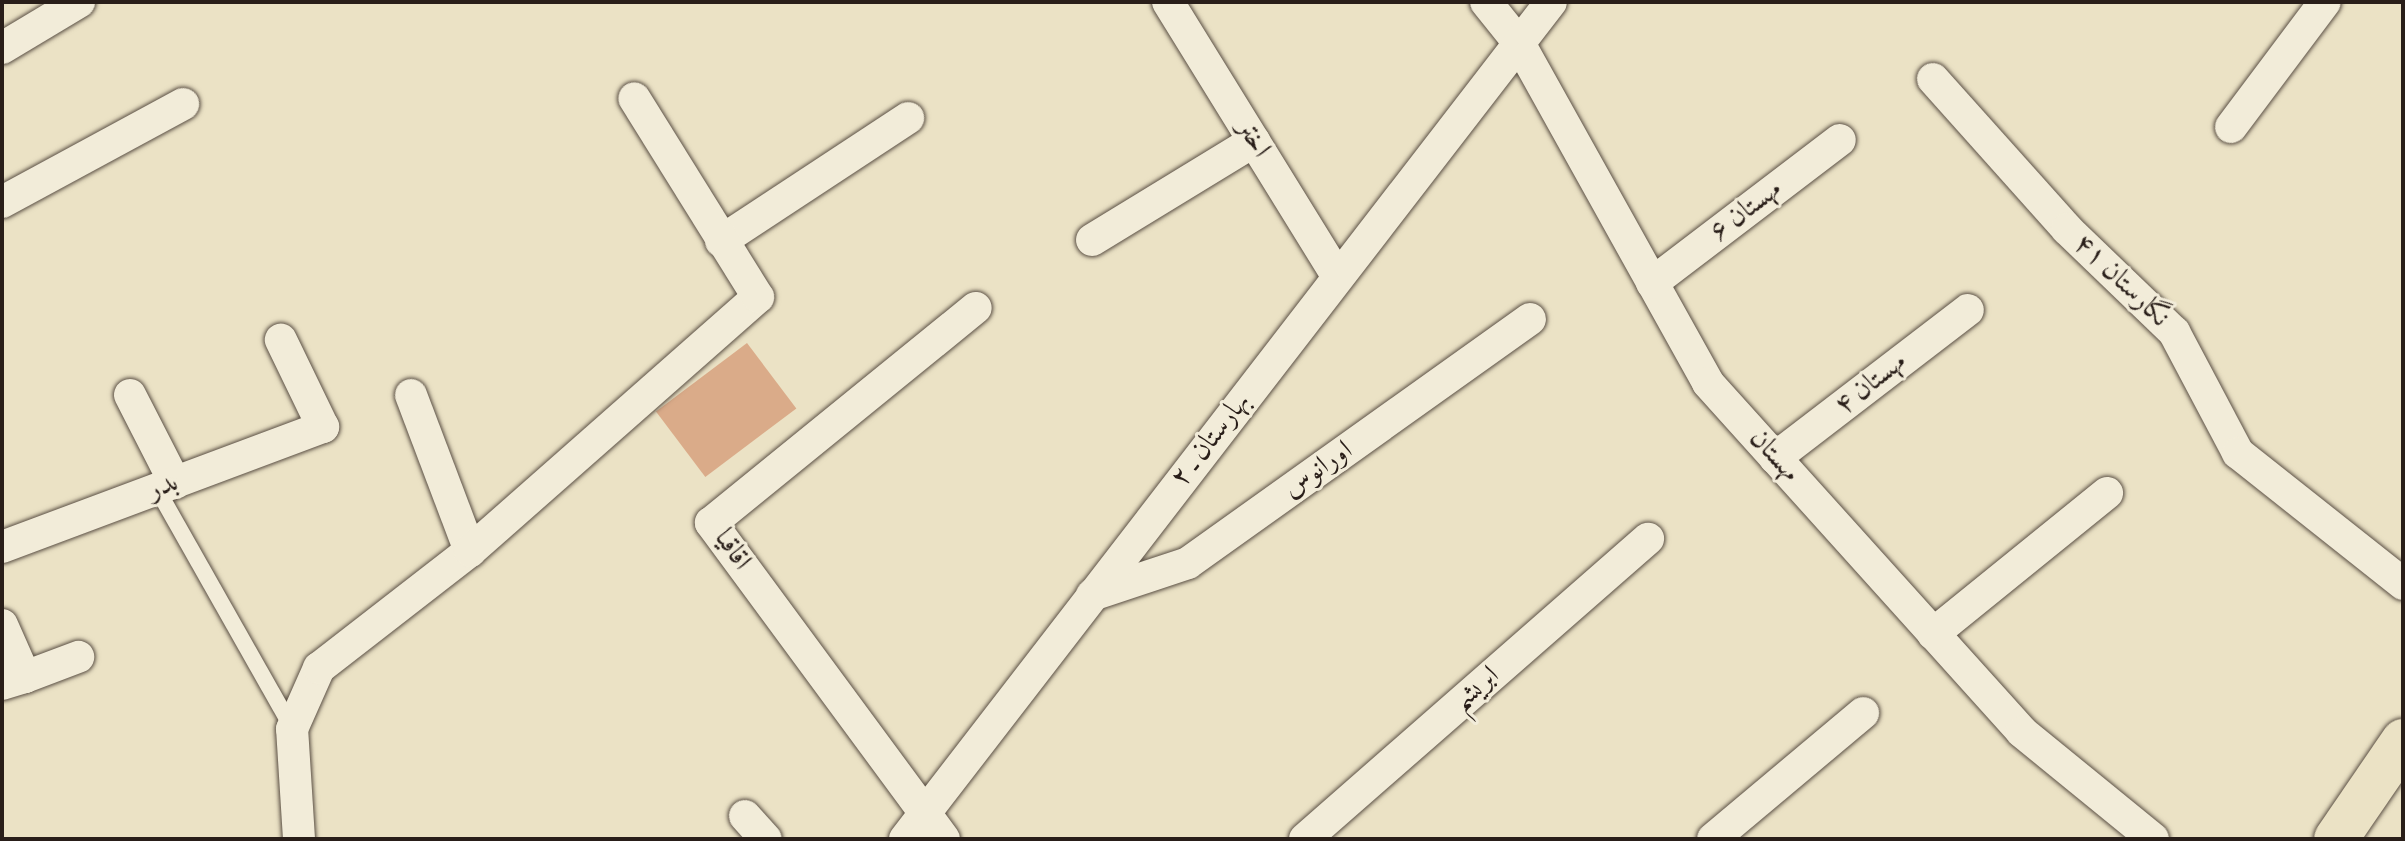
<!DOCTYPE html>
<html>
<head>
<meta charset="utf-8">
<style>
	body { margin:0 }
	#map { position:relative; width:2405px; height:841px; overflow:hidden; background:#ebe2c5; font-family:Vollkorn,Amiri,serif }
	div>[style] { position:absolute }
	[style*='--x'] { left:calc(var(--x)*1px); top:calc(var(--y)*1px); width:calc(var(--w)*1px); rotate:calc(var(--a)*1deg) }
	.building>* { inset:0; background:#daab89; transform-origin:0 0 }
	.roads { filter:drop-shadow(0 0 2px #5a4f44) drop-shadow(0 0 2px #5a4f44) }
	.lane>* { height:16px; margin:-8px; padding:0 8px; transform-origin:8px; border-radius:8px; background:#f2ecd9 }
	.street>* { height:32px; margin:-16px; padding:0 16px; transform-origin:16px; border-radius:16px; background:#f2ecd9 }
	.primary>* { height:44px; margin:-22px; padding:0 22px; transform-origin:22px; border-radius:22px; background:#ebe2c5 }
	span { translate:-50% -50%; white-space:nowrap; text-align:center; line-height:1.15; -webkit-text-stroke:6px #f2ecd9; paint-order:stroke }
	.street-label { font-size:28px; color:#291e19 }
	.frame { position:absolute; inset:0; border:4px solid #291e19; pointer-events:none }
</style>
</head>
<body>
<div id="map">
	<div class="building">
		<i style="left:747px;top:343px;width:82px;height:114px;rotate:53deg"></i>
	</div>
	<div class="roads">
		<div class="lane">
			<i style="--x:157;--y:489;--w:274;--a:60.5"></i>
		</div>
		<div class="street">
			<i style="--x:1168;--y:2;--w:322;--a:58.3"></i>
			<i style="--x:1486;--y:2;--w:53;--a:51.2"></i>
			<i style="--x:1519;--y:43;--w:389;--a:60.9"></i>
			<i style="--x:1708;--y:383;--w:469;--a:48"></i>
			<i style="--x:2022;--y:732;--w:169;--a:39.2"></i>
			<i style="--x:2;--y:48;--w:90;--a:-30.9"></i>
			<i style="--x:1933;--y:79;--w:201;--a:48.2"></i>
			<i style="--x:2067;--y:229;--w:149;--a:43.9"></i>
			<i style="--x:2174;--y:332;--w:137;--a:62.1"></i>
			<i style="--x:2238;--y:453;--w:211;--a:38.4"></i>
			<i style="--x:2231;--y:127;--w:156;--a:-53.1"></i>
			<i style="--x:2;--y:202;--w:206;--a:-28.4"></i>
			<i style="--x:1092;--y:240;--w:190;--a:-31.4"></i>
			<i style="--x:721;--y:241;--w:224;--a:-33.3"></i>
			<i style="--x:1652;--y:283;--w:236;--a:-37.3"></i>
			<i style="--x:130;--y:395;--w:99;--a:62.9"></i>
			<i style="--x:411;--y:395;--w:167;--a:69.3"></i>
			<i style="--x:1775;--y:458;--w:243;--a:-37.5"></i>
			<i style="--x:2;--y:547;--w:343;--a:-20.5"></i>
			<i style="--x:323;--y:427;--w:97;--a:-115.8"></i>
			<i style="--x:1092;--y:595;--w:101;--a:-18.4"></i>
			<i style="--x:1188;--y:563;--w:420;--a:-35.5"></i>
			<i style="--x:2;--y:625;--w:57;--a:66.1"></i>
			<i style="--x:25;--y:677;--w:24;--a:163"></i>
			<i style="--x:1933;--y:634;--w:224;--a:-39"></i>
			<i style="--x:25;--y:677;--w:57;--a:-20.7"></i>
			<i style="--x:745;--y:816;--w:31;--a:48"></i>
			<i style="--x:299;--y:839;--w:110;--a:-93.6"></i>
			<i style="--x:292;--y:729;--w:67;--a:-66.1"></i>
			<i style="--x:319;--y:668;--w:191;--a:-37.8"></i>
			<i style="--x:470;--y:551;--w:384;--a:-41.4"></i>
			<i style="--x:758;--y:297;--w:234;--a:-121.9"></i>
			<i style="--x:905;--y:839;--w:1057;--a:-52.34"></i>
			<i style="--x:944;--y:839;--w:393;--a:-126.4"></i>
			<i style="--x:711;--y:523;--w:341;--a:-39.1"></i>
			<i style="--x:1305;--y:839;--w:456;--a:-41.2"></i>
			<i style="--x:1713;--y:839;--w:196;--a:-40"></i>
		</div>
		<div class="primary">
			<i style="--x:2336;--y:839;--w:119;--a:-55.6"></i>
		</div>
	</div>
	<div class="street-label">
		<span style="left:1253px;top:139px;rotate:58deg">اختر</span>
		<span style="left:1746px;top:211px;rotate:-37deg">مهستان ۶</span>
		<span style="left:2121px;top:281px;rotate:44deg">نگارستان ۴۱</span>
		<span style="left:1871px;top:384px;rotate:-38deg">مهستان ۴</span>
		<span style="left:1211px;top:440px;rotate:-52deg">بهارستان ـ ۲</span>
		<span style="left:1774px;top:456px;rotate:48deg">مهستان</span>
		<span style="left:1318px;top:470px;rotate:-35deg">اورانوس</span>
		<span style="left:163px;top:487px;rotate:-21deg">بدر</span>
		<span style="left:732px;top:550px;rotate:55deg">اقاقیا</span>
		<span style="left:1476px;top:689px;rotate:-41deg">ابریشم</span>
	</div>
	<div class="frame"></div>
</div>
</body>
</html>
